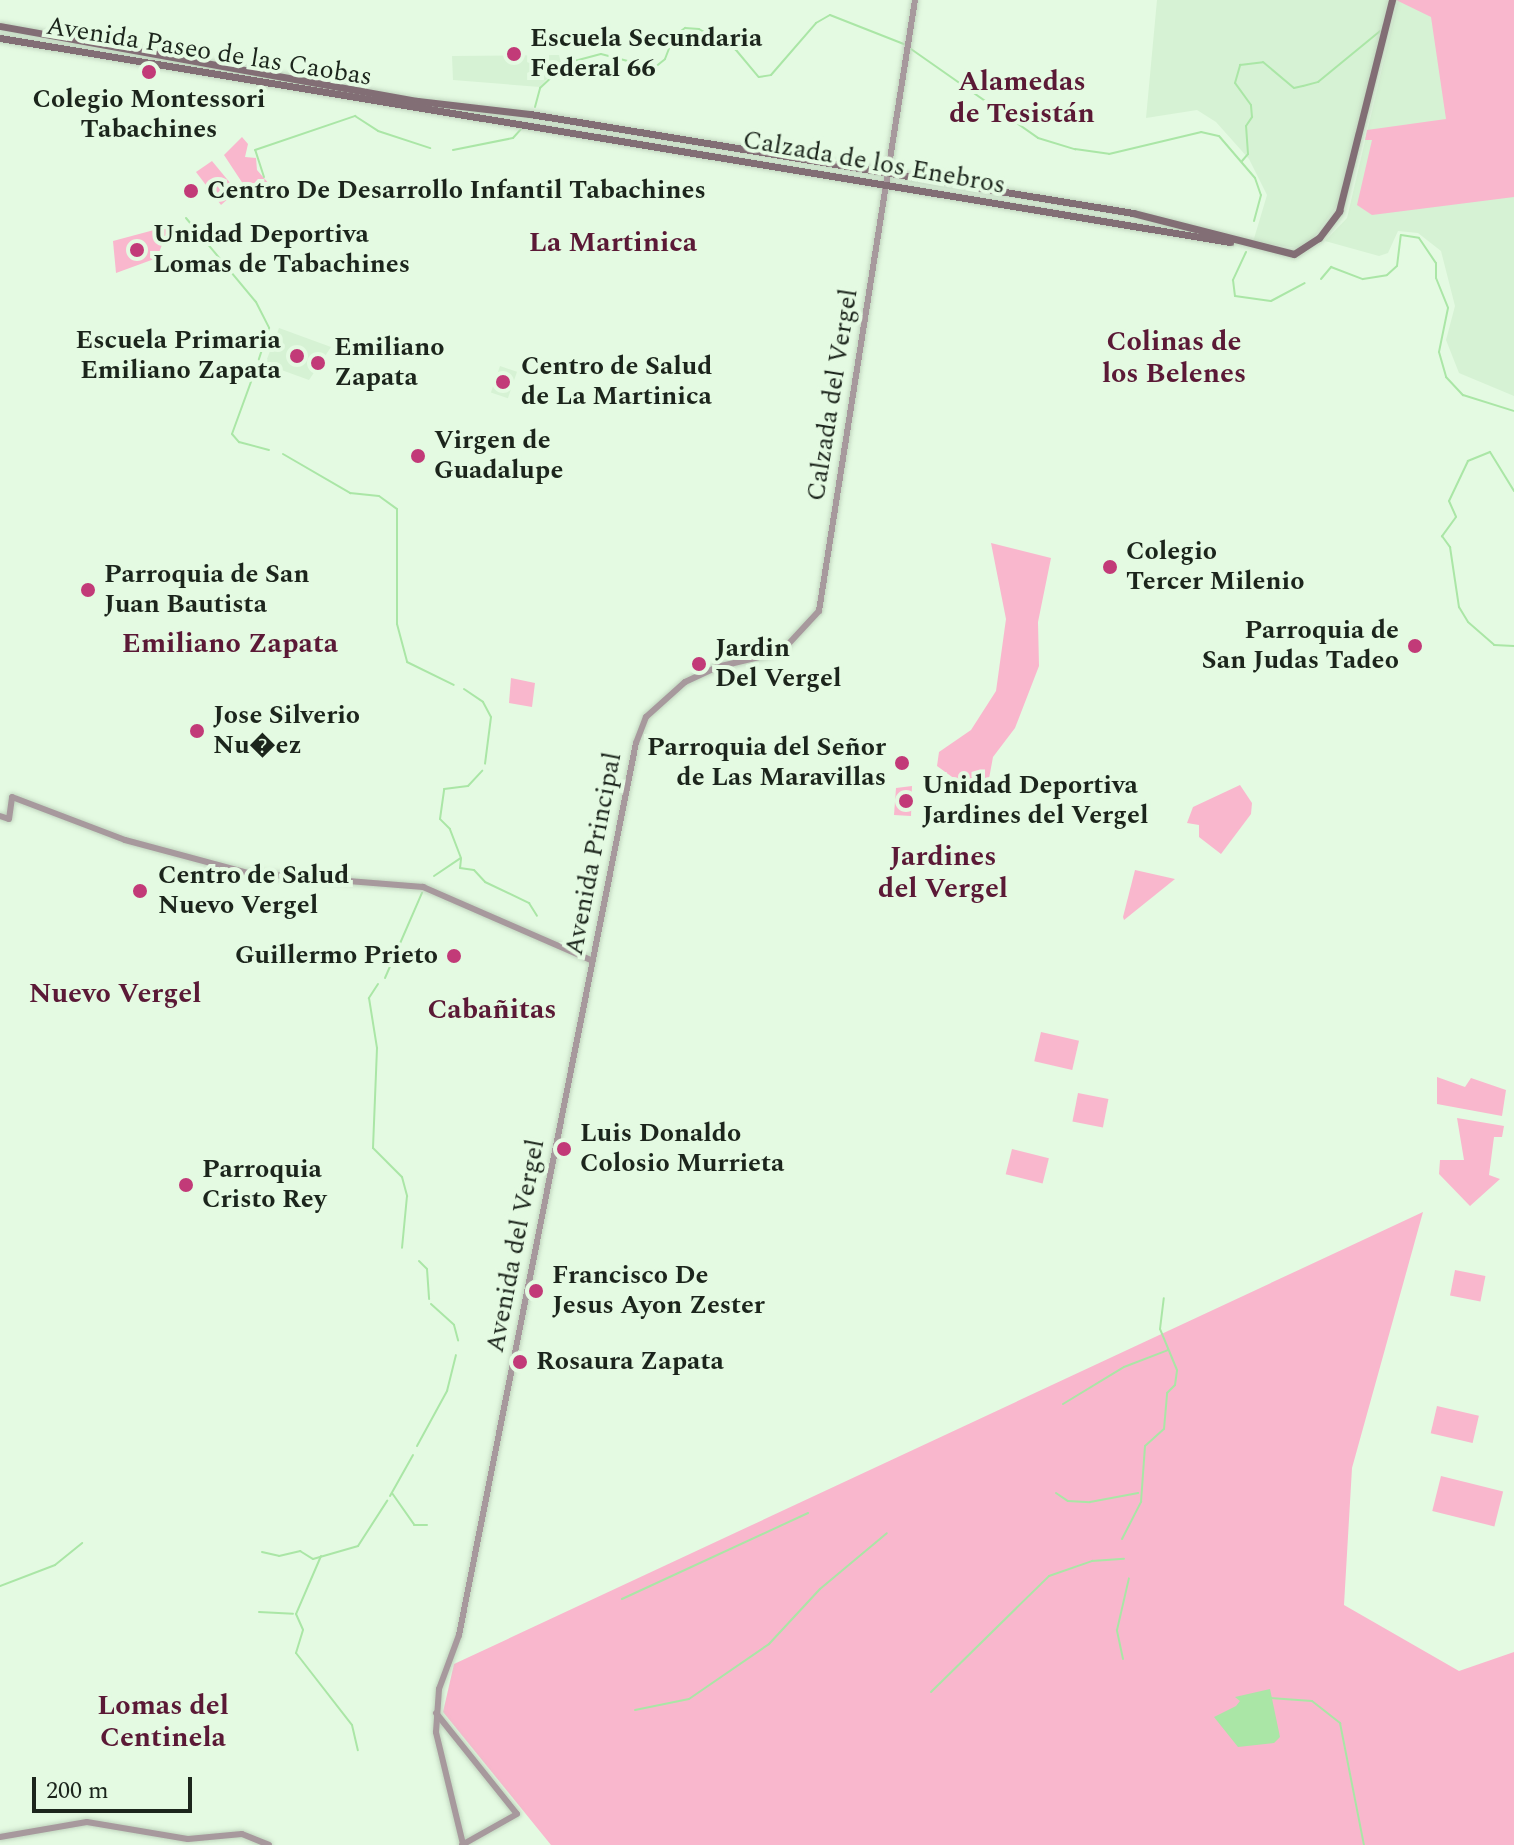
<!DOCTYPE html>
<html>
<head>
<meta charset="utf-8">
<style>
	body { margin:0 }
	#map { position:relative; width:1514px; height:1845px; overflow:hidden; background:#e4fae2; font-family:Spectral,serif }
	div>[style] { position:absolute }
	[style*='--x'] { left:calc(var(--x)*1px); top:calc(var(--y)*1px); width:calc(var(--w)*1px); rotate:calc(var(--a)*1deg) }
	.built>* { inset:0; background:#d6f2d4; transform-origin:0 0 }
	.green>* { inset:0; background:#f9b7cd; transform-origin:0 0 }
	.water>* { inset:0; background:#aae6a6 }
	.stream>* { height:2px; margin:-1px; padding:0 1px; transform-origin:1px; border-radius:1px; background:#aae6a6 }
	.roads { filter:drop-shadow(0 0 2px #c0d4be) drop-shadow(0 0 2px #c0d4be) }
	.tertiary>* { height:6px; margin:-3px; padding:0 3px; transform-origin:3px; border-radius:3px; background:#a7999d }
	.secondary>* { height:7px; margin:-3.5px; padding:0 3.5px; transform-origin:3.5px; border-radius:3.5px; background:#826e75 }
	.dots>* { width:22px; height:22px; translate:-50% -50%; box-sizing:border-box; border:4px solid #e4fae2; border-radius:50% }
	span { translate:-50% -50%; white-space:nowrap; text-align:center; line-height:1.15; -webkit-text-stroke:8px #e4fae2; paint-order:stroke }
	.poi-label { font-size:26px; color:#1c251c; font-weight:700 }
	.left { translate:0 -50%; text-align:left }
	.right { translate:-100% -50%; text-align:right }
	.street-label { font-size:26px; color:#1c251c }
	.neighbourhood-label { font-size:28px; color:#5b1936; font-weight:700 }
	.scale { position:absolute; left:32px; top:1777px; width:160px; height:36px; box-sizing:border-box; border:4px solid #1c251c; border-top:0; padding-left:10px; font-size:24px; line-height:28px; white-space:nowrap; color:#1c251c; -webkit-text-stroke:6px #e4fae2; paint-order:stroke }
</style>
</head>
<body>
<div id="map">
	<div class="built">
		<i style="clip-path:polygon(1157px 0,1388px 0,1341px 200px,1305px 249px,1253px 242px,1267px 195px,1249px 159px,1216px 122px,1197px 110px,1146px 118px)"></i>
		<i style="clip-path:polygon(1398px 0,1514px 0,1514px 396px,1459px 373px,1446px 340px,1455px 306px,1441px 251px,1418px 233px,1398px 231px,1388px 253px,1379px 256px,1325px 241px,1347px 218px)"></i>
		<i style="clip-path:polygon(559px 55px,561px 63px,540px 87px,453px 80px,452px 56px)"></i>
		<i style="clip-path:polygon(279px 328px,331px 347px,309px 380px,265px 364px)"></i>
		<i style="left:500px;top:366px;width:18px;height:28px;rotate:19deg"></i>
	</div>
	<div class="green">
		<i style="clip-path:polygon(1396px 0,1514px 0,1514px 197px,1372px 215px,1357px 205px,1372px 140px,1365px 140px,1367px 130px,1446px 119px,1431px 17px)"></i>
		<i style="clip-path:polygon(242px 137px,248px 144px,245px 157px,256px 158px,257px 170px,270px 185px,260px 192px,260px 200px,251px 196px,224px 155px)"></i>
		<i style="clip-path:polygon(212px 161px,231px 184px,230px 197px,221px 205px,196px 172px)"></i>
		<i style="clip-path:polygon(169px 226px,157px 258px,116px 273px,113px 241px)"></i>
		<i style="clip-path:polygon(991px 543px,1051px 558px,1038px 622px,1039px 666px,1015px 728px,993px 757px,986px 795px,977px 795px,937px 766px,939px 752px,971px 730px,996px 691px,1006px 619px)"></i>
		<i style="clip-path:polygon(511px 678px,535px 683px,532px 707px,509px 703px)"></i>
		<i style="clip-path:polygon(1240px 785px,1252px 803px,1251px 814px,1221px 854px,1199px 837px,1199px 825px,1187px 823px,1193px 807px)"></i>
		<i style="clip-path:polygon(912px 786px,911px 816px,894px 815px,896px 788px)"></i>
		<i style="clip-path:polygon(1135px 870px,1175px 879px,1124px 920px,1123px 917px)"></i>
		<i style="left:1041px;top:1032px;width:39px;height:30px;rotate:13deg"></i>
		<i style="clip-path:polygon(1437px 1077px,1465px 1087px,1471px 1078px,1506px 1090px,1502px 1116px,1437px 1104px)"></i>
		<i style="left:1078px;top:1093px;width:31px;height:29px;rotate:11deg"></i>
		<i style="clip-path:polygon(1457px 1118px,1504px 1126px,1502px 1137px,1494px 1137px,1489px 1175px,1500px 1179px,1470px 1206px,1439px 1174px,1440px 1160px,1464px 1160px)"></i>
		<i style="left:1012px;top:1149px;width:38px;height:26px;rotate:14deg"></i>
		<i style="clip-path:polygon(1423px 1212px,1352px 1468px,1344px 1605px,1459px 1671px,1514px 1652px,1514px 1845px,551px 1845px,443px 1712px,454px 1664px)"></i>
		<i style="left:1455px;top:1270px;width:31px;height:26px;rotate:11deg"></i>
		<i style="left:1437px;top:1406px;width:43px;height:28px;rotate:13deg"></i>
		<i style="left:1441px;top:1476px;width:64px;height:36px;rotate:14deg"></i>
	</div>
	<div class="water">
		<i style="clip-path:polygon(1270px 1689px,1280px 1737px,1274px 1743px,1238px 1747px,1214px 1717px,1236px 1706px,1240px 1701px,1235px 1697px)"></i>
	</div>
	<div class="stream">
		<i style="--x:911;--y:49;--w:155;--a:35"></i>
		<i style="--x:1038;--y:138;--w:39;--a:17"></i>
		<i style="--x:1075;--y:149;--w:34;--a:8"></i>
		<i style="--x:1109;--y:154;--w:95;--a:-13.4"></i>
		<i style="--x:1201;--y:132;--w:18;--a:13"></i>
		<i style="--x:1219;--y:136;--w:55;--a:49.4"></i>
		<i style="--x:1255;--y:178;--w:18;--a:71"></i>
		<i style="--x:1261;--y:195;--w:27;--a:105"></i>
		<i style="--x:535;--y:107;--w:20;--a:-75"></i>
		<i style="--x:540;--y:88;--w:37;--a:-43"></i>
		<i style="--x:567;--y:63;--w:35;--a:-15"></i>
		<i style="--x:601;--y:54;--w:55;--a:14.8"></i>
		<i style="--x:654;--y:68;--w:14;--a:-39"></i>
		<i style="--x:665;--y:59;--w:25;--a:-69"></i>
		<i style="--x:674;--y:36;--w:14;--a:-36"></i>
		<i style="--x:685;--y:28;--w:14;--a:4"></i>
		<i style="--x:699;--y:29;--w:43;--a:29.6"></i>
		<i style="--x:736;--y:50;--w:35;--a:50"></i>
		<i style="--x:759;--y:77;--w:12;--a:-9"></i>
		<i style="--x:771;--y:75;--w:69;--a:-49.1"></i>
		<i style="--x:816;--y:23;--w:16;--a:-30"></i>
		<i style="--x:830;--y:15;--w:82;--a:21.5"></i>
		<i style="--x:453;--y:150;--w:61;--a:-11.3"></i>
		<i style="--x:513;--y:138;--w:15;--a:-48"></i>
		<i style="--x:1242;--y:161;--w:9;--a:-49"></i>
		<i style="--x:1248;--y:154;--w:28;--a:-94"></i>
		<i style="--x:1246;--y:126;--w:11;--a:-56"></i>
		<i style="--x:1252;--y:117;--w:12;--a:-95"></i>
		<i style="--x:1251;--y:105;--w:27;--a:-126"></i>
		<i style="--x:1235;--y:83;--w:19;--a:-74"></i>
		<i style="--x:1240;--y:65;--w:23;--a:-7"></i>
		<i style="--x:1263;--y:62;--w:40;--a:40"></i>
		<i style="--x:1294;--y:88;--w:9;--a:-13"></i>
		<i style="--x:1303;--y:86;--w:16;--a:-15"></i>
		<i style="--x:1318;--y:82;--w:80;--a:-39.4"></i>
		<i style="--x:264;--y:177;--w:28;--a:-108"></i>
		<i style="--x:255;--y:150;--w:106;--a:-18.8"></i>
		<i style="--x:355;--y:116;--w:27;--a:33"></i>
		<i style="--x:378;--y:131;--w:55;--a:18.1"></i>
		<i style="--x:186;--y:218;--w:109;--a:50.2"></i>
		<i style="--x:256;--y:302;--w:29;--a:63"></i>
		<i style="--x:269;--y:328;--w:33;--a:108"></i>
		<i style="--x:1246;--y:252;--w:31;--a:115"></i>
		<i style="--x:1233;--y:280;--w:16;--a:83"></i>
		<i style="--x:1235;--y:296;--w:36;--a:8"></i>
		<i style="--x:1271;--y:301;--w:38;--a:-28"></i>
		<i style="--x:1321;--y:279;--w:16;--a:-50"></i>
		<i style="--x:1331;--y:267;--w:34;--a:21"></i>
		<i style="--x:1363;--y:279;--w:24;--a:-9"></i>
		<i style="--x:1387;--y:275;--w:13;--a:-42"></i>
		<i style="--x:1397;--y:266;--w:31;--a:-83"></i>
		<i style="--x:1401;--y:235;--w:18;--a:9"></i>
		<i style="--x:1419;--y:238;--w:30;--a:56"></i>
		<i style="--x:1436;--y:263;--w:15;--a:90"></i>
		<i style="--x:1436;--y:278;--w:32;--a:68"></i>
		<i style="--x:1448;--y:308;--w:45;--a:101.6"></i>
		<i style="--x:1439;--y:352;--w:26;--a:74"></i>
		<i style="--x:1446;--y:377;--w:25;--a:47"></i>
		<i style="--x:1463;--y:395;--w:53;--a:17.4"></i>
		<i style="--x:256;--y:368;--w:70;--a:110"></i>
		<i style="--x:232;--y:434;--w:11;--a:49"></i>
		<i style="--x:239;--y:442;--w:31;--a:15"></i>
		<i style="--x:283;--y:454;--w:78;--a:30.2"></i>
		<i style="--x:350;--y:493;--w:29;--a:6"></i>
		<i style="--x:379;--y:496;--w:22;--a:36"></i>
		<i style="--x:397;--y:509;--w:115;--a:90"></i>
		<i style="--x:397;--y:624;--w:39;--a:75"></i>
		<i style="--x:407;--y:662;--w:52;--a:26.1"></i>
		<i style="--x:1514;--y:491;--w:46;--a:-121.6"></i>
		<i style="--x:1490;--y:452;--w:24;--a:158"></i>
		<i style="--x:1468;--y:461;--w:44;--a:115.4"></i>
		<i style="--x:1449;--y:501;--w:17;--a:66"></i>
		<i style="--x:1456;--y:517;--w:24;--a:126"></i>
		<i style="--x:1442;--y:536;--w:14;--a:54"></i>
		<i style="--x:1450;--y:547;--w:61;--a:81.5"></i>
		<i style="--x:1459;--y:607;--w:17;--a:59"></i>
		<i style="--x:1468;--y:622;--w:35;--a:41"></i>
		<i style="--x:1494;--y:645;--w:20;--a:3"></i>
		<i style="--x:464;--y:689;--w:23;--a:34"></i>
		<i style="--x:483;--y:702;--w:17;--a:62"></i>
		<i style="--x:491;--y:717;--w:47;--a:97.3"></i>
		<i style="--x:461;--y:859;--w:9;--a:96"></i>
		<i style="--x:460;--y:868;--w:14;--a:8"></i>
		<i style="--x:474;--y:870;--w:16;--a:47"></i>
		<i style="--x:485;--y:882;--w:49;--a:25.5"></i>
		<i style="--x:529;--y:903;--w:15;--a:58"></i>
		<i style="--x:434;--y:876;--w:32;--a:-34"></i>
		<i style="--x:461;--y:858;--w:31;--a:-111"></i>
		<i style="--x:450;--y:829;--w:14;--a:-135"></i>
		<i style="--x:440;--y:819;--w:30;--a:-82"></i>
		<i style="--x:444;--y:789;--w:24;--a:-7"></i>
		<i style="--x:468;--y:786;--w:21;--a:-47"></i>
		<i style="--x:385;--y:978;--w:93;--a:-66.5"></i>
		<i style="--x:378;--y:984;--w:17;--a:123"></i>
		<i style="--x:369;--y:998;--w:51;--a:80.9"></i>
		<i style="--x:377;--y:1048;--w:100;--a:92.3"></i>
		<i style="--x:373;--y:1148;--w:41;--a:45"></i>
		<i style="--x:402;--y:1177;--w:20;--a:75"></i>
		<i style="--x:407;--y:1196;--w:52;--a:95.5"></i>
		<i style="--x:419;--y:1261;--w:11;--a:45"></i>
		<i style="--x:427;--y:1269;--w:30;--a:86"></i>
		<i style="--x:431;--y:1304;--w:31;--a:42"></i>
		<i style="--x:454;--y:1325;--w:16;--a:75"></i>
		<i style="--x:1063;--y:1404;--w:71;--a:-31.2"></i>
		<i style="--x:1124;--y:1367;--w:47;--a:-21.1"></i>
		<i style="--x:417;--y:1446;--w:63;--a:-61.4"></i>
		<i style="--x:447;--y:1391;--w:37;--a:-76"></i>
		<i style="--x:392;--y:1493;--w:39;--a:55"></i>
		<i style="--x:414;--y:1525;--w:13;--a:0"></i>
		<i style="--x:1056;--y:1493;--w:14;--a:34"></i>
		<i style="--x:1068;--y:1501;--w:22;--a:3"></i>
		<i style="--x:1090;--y:1502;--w:49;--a:-10.6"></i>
		<i style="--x:390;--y:1496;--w:47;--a:-60.7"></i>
		<i style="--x:1122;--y:1539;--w:42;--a:-62.8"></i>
		<i style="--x:1141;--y:1502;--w:56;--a:-85.9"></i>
		<i style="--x:1145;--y:1446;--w:25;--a:-42"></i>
		<i style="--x:1164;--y:1429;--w:36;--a:-85"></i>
		<i style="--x:1167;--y:1393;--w:11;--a:-45"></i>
		<i style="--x:1175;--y:1385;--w:15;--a:-82"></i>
		<i style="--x:1177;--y:1370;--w:44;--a:-112.5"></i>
		<i style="--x:1160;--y:1329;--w:31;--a:-83"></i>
		<i style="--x:262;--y:1552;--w:17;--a:13"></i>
		<i style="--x:279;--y:1556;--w:22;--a:-13"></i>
		<i style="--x:300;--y:1551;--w:15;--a:32"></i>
		<i style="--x:313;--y:1559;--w:47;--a:-16.1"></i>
		<i style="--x:358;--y:1546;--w:54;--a:-57.2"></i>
		<i style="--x:321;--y:1556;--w:63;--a:113.3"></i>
		<i style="--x:296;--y:1614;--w:17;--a:66"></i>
		<i style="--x:303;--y:1630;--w:24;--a:107"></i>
		<i style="--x:296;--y:1653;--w:91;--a:52.1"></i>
		<i style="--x:352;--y:1725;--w:26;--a:77"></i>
		<i style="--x:0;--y:1586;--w:59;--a:-20.9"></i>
		<i style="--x:55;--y:1565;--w:35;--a:-39"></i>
		<i style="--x:622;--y:1599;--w:205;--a:-24.8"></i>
		<i style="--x:259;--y:1612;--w:34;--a:3"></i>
		<i style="--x:1123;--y:1659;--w:30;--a:-102"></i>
		<i style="--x:1117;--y:1630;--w:53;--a:-77"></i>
		<i style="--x:931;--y:1692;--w:165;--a:-44.5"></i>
		<i style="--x:1049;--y:1576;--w:46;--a:-19.2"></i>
		<i style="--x:1092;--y:1561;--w:32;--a:-4"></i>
		<i style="--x:1270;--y:1698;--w:42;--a:4.1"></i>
		<i style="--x:1312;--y:1701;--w:36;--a:38"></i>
		<i style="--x:1340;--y:1723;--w:124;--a:78.9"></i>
		<i style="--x:635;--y:1710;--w:55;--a:-11.5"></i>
		<i style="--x:689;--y:1699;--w:97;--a:-34.5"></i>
		<i style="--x:769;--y:1644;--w:75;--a:-47.2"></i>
		<i style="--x:820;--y:1589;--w:87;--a:-39.9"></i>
	</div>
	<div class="roads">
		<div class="tertiary">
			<i style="--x:0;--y:816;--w:9;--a:18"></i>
			<i style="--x:9;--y:819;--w:22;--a:-82"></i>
			<i style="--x:12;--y:797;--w:121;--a:20.8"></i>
			<i style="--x:125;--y:840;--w:127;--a:15"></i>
			<i style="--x:248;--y:873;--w:176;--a:4.6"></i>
			<i style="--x:423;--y:887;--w:185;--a:23.5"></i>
			<i style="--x:436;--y:1713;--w:129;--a:51.3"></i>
			<i style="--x:517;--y:1814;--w:63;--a:150.6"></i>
			<i style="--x:0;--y:1837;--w:88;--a:-9.8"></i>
			<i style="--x:87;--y:1822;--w:102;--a:9.6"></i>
			<i style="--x:188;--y:1839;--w:54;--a:-5.3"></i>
			<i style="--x:242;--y:1834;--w:29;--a:22"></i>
			<i style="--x:463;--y:1844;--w:115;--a:-103.6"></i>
			<i style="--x:436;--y:1732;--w:43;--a:-86"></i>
			<i style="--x:439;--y:1689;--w:58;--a:-69.7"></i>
			<i style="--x:459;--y:1635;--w:909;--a:-78.78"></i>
			<i style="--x:636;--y:743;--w:28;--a:-69"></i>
			<i style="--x:646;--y:717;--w:52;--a:-41.9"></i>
			<i style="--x:685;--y:682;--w:35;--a:-25"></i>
			<i style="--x:717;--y:667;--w:66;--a:-13.2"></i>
			<i style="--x:781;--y:652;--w:56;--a:-47.2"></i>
			<i style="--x:819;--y:611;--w:618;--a:-81.07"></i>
		</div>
		<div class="secondary">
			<i style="--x:0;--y:26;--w:424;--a:10.2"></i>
			<i style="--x:417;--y:101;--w:114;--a:6.6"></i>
			<i style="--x:530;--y:114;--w:611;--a:9.32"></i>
			<i style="--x:1133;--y:213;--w:166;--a:14.3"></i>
			<i style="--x:1294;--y:254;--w:30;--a:-33"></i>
			<i style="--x:1319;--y:238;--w:34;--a:-53"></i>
			<i style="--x:1339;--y:211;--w:218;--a:-75.9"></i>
			<i style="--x:0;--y:38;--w:1247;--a:9.42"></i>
		</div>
	</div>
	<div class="dots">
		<i style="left:514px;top:54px;background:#c23a78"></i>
		<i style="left:149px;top:72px;background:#c23a78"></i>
		<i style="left:191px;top:191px;background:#c23a78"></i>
		<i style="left:137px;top:250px;background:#c23a78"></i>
		<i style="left:297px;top:356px;background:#c23a78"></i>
		<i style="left:318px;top:363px;background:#c23a78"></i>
		<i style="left:503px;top:382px;background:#c23a78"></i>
		<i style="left:418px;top:456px;background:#c23a78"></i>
		<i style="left:1110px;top:567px;background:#c23a78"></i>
		<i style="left:88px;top:590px;background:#c23a78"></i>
		<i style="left:1415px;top:646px;background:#c23a78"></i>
		<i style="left:699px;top:664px;background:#c23a78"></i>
		<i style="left:197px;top:731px;background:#c23a78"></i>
		<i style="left:902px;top:763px;background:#c23a78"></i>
		<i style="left:906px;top:801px;background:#c23a78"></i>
		<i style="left:140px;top:891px;background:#c23a78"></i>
		<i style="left:454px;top:956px;background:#c23a78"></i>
		<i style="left:564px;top:1149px;background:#c23a78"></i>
		<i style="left:186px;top:1185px;background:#c23a78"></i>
		<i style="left:536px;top:1291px;background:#c23a78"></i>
		<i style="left:520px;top:1362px;background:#c23a78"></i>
	</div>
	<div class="poi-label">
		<span class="left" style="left:530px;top:54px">Escuela Secundaria<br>Federal 66</span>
		<span style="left:149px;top:115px">Colegio Montessori<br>Tabachines</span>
		<span class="left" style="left:207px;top:191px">Centro De Desarrollo Infantil Tabachines</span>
		<span class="left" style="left:153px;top:250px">Unidad Deportiva<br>Lomas de Tabachines</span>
		<span class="right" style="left:281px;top:356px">Escuela Primaria<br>Emiliano Zapata</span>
		<span class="left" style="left:334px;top:363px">Emiliano<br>Zapata</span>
		<span class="left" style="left:521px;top:382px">Centro de Salud<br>de La Martinica</span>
		<span class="left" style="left:434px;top:456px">Virgen de<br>Guadalupe</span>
		<span class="left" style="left:1126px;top:567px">Colegio<br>Tercer Milenio</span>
		<span class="left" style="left:104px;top:590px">Parroquia de San<br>Juan Bautista</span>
		<span class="right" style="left:1399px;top:646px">Parroquia de<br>San Judas Tadeo</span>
		<span class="left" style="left:715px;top:664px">Jardin<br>Del Vergel</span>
		<span class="left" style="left:213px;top:731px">Jose Silverio<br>Nu�ez</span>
		<span class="right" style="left:886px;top:763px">Parroquia del Señor<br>de Las Maravillas</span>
		<span class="left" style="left:922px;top:801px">Unidad Deportiva<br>Jardines del Vergel</span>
		<span class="left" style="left:158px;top:891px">Centro de Salud<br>Nuevo Vergel</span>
		<span class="right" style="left:438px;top:956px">Guillermo Prieto</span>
		<span class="left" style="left:580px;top:1149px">Luis Donaldo<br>Colosio Murrieta</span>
		<span class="left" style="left:202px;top:1185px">Parroquia<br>Cristo Rey</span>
		<span class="left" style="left:552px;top:1291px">Francisco De<br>Jesus Ayon Zester</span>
		<span class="left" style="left:536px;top:1362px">Rosaura Zapata</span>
	</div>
	<div class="street-label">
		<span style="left:209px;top:52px;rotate:9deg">Avenida Paseo de las Caobas</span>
		<span style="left:874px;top:163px;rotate:10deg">Calzada de los Enebros</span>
		<span style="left:833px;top:395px;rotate:-81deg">Calzada del Vergel</span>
		<span style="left:594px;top:854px;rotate:-79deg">Avenida Principal</span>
		<span style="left:516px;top:1246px;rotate:-79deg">Avenida del Vergel</span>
	</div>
	<div class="neighbourhood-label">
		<span style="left:1022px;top:98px">Alamedas<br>de Tesistán</span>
		<span style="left:613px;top:243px">La Martinica</span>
		<span style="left:1174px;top:358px">Colinas de<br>los Belenes</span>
		<span style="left:230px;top:644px">Emiliano Zapata</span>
		<span style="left:943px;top:873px">Jardines<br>del Vergel</span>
		<span style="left:115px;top:994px">Nuevo Vergel</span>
		<span style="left:492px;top:1010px">Cabañitas</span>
		<span style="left:163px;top:1722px">Lomas del<br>Centinela</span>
	</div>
	<div class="scale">200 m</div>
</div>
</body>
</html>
